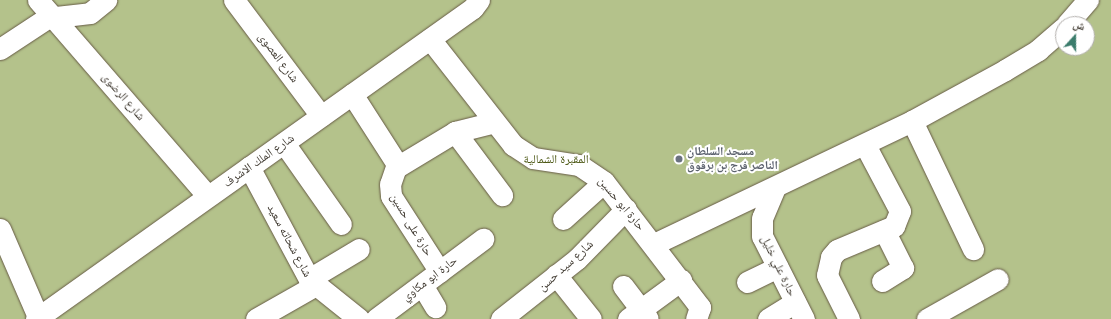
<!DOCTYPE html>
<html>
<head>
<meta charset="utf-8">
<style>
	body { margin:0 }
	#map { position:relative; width:1111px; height:319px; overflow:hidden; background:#f1e4cb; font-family:"Fira Sans","Noto Naskh Arabic",sans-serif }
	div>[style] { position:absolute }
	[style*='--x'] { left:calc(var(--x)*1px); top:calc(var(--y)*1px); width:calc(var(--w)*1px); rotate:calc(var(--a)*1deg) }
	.green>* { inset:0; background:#b4c28b }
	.roads { filter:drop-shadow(0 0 1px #675b46) drop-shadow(0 0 1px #675b46) }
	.street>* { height:21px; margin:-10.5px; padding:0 10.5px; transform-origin:10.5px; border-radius:10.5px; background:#fff }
	.dots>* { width:11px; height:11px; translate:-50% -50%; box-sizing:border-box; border:2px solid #fff; border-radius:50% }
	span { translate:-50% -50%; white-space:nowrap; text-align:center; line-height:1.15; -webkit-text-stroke:4px #fff; paint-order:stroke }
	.street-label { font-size:12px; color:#3e382f }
	.worship-label { font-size:12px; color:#5b616d; font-weight:700 }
	.left { translate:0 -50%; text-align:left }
	.park-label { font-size:12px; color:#4b5713 }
	.north { position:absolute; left:1055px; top:16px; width:40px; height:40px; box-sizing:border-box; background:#fff; border:1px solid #b2afac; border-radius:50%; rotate:21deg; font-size:11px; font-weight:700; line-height:16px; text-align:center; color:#3e382f }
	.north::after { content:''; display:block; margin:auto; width:14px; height:18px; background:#3b7c6c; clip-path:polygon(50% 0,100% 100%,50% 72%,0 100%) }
</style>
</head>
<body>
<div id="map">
	<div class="green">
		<i style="clip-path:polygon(evenodd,0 0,1111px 0,1111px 319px,0 319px,0 0,1063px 24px,1087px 24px,1087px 48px,1063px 48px,1063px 24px)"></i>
	</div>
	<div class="roads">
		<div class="street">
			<i style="--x:38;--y:0;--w:259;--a:49.1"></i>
			<i style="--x:234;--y:0;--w:145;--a:53.1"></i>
			<i style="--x:1067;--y:24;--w:32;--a:-49"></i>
			<i style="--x:430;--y:39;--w:135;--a:51.9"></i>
			<i style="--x:513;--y:145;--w:24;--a:33"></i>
			<i style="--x:533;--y:158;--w:47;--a:8.7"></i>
			<i style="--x:579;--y:165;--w:30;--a:34"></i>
			<i style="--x:604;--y:182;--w:158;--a:52.5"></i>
			<i style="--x:700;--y:307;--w:13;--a:108"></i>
			<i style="--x:0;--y:49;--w:56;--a:-33.4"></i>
			<i style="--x:47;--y:18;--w:43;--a:-6.6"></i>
			<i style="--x:90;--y:13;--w:21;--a:-39"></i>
			<i style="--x:352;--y:94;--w:83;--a:57.3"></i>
			<i style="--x:397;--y:164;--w:21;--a:109"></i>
			<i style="--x:390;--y:184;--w:12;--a:85"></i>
			<i style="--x:391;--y:196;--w:90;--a:57.2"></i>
			<i style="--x:912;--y:121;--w:142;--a:64.5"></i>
			<i style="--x:455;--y:132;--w:79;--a:53.3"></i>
			<i style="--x:284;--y:143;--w:99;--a:54.9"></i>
			<i style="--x:249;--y:167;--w:127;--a:61.8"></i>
			<i style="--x:309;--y:279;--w:64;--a:38.7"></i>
			<i style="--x:397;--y:167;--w:68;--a:-31.1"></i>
			<i style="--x:455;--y:132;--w:38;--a:-14"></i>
			<i style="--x:774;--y:190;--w:30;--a:113"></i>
			<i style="--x:762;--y:218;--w:18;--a:90"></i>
			<i style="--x:762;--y:236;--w:93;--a:63.2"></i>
			<i style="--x:563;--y:219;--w:55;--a:-42.1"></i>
			<i style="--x:0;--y:229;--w:96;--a:66.6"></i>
			<i style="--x:654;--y:244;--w:286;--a:-25.5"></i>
			<i style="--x:912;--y:121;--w:106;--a:-28.7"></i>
			<i style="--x:1005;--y:70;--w:39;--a:-31"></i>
			<i style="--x:1038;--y:50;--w:33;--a:-41"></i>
			<i style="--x:556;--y:275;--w:56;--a:51.5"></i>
			<i style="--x:309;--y:279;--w:58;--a:-31"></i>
			<i style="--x:882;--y:281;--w:25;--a:-32"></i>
			<i style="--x:903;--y:268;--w:42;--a:-116.6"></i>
			<i style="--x:747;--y:282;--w:34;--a:-26"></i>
			<i style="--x:422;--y:285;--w:26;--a:59"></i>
			<i style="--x:623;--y:286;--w:41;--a:52.9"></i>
			<i style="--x:36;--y:319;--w:536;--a:-35.44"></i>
			<i style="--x:473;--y:8;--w:10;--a:-53"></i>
			<i style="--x:256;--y:319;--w:67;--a:-29.6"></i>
			<i style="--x:376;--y:319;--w:134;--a:-36.8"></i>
			<i style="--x:501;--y:319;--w:97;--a:-38.3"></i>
			<i style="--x:577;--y:259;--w:70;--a:-45.6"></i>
			<i style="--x:628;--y:319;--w:66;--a:-36.3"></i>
			<i style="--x:768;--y:319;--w:32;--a:-32"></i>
			<i style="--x:849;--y:319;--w:49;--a:-116.6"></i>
			<i style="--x:827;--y:275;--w:18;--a:-77"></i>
			<i style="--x:831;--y:257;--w:9;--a:-49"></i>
			<i style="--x:837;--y:250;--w:62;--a:-22.8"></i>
			<i style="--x:894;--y:226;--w:16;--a:-68"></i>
			<i style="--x:900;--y:211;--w:75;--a:-117.9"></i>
			<i style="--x:927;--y:319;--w:81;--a:-29.4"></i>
		</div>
	</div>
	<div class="dots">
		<i style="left:679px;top:159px;background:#6b7280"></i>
	</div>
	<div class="street-label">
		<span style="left:278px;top:58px;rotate:53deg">شارع العصوى</span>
		<span style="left:123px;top:97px;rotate:49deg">شارع الرضوى</span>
		<span style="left:259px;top:161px;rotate:-35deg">شارع الملك الاشرف</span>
		<span style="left:621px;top:204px;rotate:50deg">حارة ابو حسين</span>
		<span style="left:411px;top:225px;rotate:59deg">حارة على حسين</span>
		<span style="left:289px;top:241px;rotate:62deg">شارع شحاته سعيد</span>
		<span style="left:566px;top:266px;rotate:-42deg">شارع سيد حسن</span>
		<span style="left:778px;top:266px;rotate:64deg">حارة علي خليل</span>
		<span style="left:430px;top:279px;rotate:-37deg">حارة ابو مكاوي</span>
	</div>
	<div class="worship-label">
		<span class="left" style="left:687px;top:159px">مسجد السلطان<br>الناصر فرج بن برقوق</span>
	</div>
	<div class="park-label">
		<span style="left:556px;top:160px">المقبرة الشمالية</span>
	</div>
	<div class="north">ش</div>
</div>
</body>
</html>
